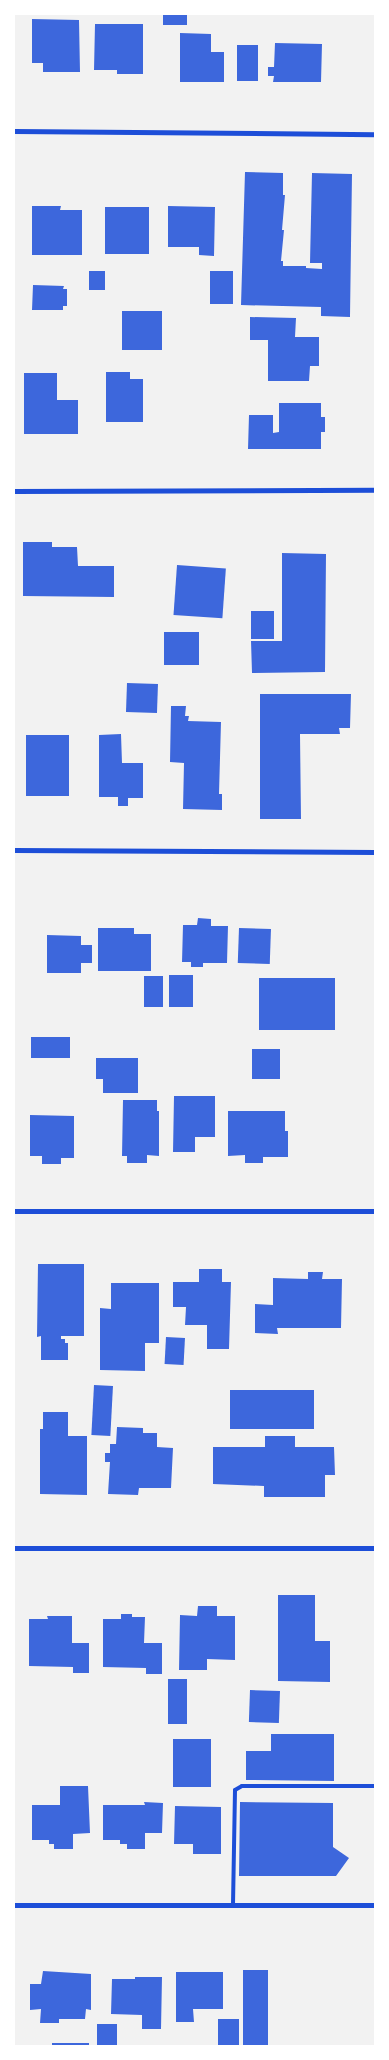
<!DOCTYPE html>
<html>
<head>
<meta charset="utf-8">
<style>
	body { margin:0 }
	#map { position:relative; width:389px; height:2060px; overflow:hidden; background:#f2f2f2; font-family:"Titillium Web",sans-serif }
	div>[style] { position:absolute }
	[style*='--x'] { left:calc(var(--x)*1px); top:calc(var(--y)*1px); width:calc(var(--w)*1px); rotate:calc(var(--a)*1deg) }
	.building>* { inset:0; background:#3d67dc; transform-origin:0 0 }
	.service>* { height:4px; margin:-2px; padding:0 2px; transform-origin:2px; border-radius:2px; background:#1d4ed8 }
	.minor>* { height:5px; margin:-2.5px; padding:0 2.5px; transform-origin:2.5px; border-radius:2.5px; background:#1d4ed8 }
	span { translate:-50% -50%; white-space:nowrap; text-align:center; line-height:1.15; -webkit-text-stroke:4px #fff; paint-order:stroke }
	.frame { position:absolute; inset:0; border:15px solid #fff; pointer-events:none }
</style>
</head>
<body>
<div id="map">
	<div class="building">
		<i style="left:163px;top:14px;width:24px;height:11px"></i>
		<i style="clip-path:polygon(32px 19px,79px 20px,80px 72px,43px 72px,43px 63px,32px 63px)"></i>
		<i style="clip-path:polygon(95px 24px,143px 24px,143px 74px,117px 74px,117px 70px,94px 70px)"></i>
		<i style="clip-path:polygon(180px 33px,211px 34px,211px 52px,224px 52px,224px 82px,180px 82px)"></i>
		<i style="clip-path:polygon(275px 43px,322px 44px,321px 82px,273px 82px,274px 76px,268px 76px,268px 67px,274px 67px)"></i>
		<i style="left:237px;top:45px;width:21px;height:36px"></i>
		<i style="clip-path:polygon(245px 172px,283px 173px,283px 195px,285px 195px,282px 230px,284px 230px,281px 261px,283px 261px,283px 266px,306px 266px,306px 268px,322px 269px,322px 263px,310px 263px,312px 173px,352px 174px,350px 317px,321px 316px,321px 307px,241px 305px)"></i>
		<i style="clip-path:polygon(32px 206px,61px 206px,60px 210px,82px 210px,82px 255px,32px 255px)"></i>
		<i style="clip-path:polygon(168px 206px,215px 207px,214px 256px,199px 255px,199px 247px,168px 247px)"></i>
		<i style="left:105px;top:207px;width:44px;height:47px"></i>
		<i style="left:89px;top:271px;width:16px;height:19px"></i>
		<i style="left:210px;top:271px;width:23px;height:33px"></i>
		<i style="clip-path:polygon(33px 285px,64px 286px,63px 289px,67px 289px,67px 306px,63px 306px,63px 310px,32px 310px)"></i>
		<i style="left:162px;top:311px;width:39px;height:40px;rotate:90deg"></i>
		<i style="clip-path:polygon(250px 317px,296px 318px,295px 337px,319px 337px,319px 366px,310px 366px,309px 381px,268px 381px,268px 340px,250px 340px)"></i>
		<i style="clip-path:polygon(106px 372px,130px 372px,130px 379px,143px 379px,143px 422px,106px 422px)"></i>
		<i style="clip-path:polygon(24px 373px,57px 373px,57px 400px,78px 400px,78px 434px,24px 434px)"></i>
		<i style="clip-path:polygon(279px 403px,321px 403px,321px 417px,325px 417px,325px 432px,321px 432px,321px 449px,248px 449px,249px 415px,273px 415px,273px 433px,279px 432px)"></i>
		<i style="clip-path:polygon(23px 542px,52px 542px,52px 547px,77px 547px,78px 566px,114px 566px,114px 597px,23px 596px)"></i>
		<i style="clip-path:polygon(282px 553px,326px 554px,325px 672px,252px 673px,251px 641px,282px 641px)"></i>
		<i style="left:177px;top:565px;width:49px;height:50px;rotate:4deg"></i>
		<i style="left:251px;top:611px;width:23px;height:28px"></i>
		<i style="left:164px;top:632px;width:35px;height:33px"></i>
		<i style="left:127px;top:683px;width:31px;height:29px;rotate:2deg"></i>
		<i style="clip-path:polygon(260px 694px,351px 694px,350px 728px,339px 728px,340px 734px,300px 734px,301px 819px,260px 819px)"></i>
		<i style="clip-path:polygon(171px 706px,186px 706px,185px 716px,189px 716px,188px 721px,221px 722px,219px 794px,222px 794px,222px 810px,183px 809px,184px 763px,170px 762px)"></i>
		<i style="clip-path:polygon(121px 734px,122px 763px,143px 763px,143px 798px,128px 798px,128px 806px,118px 806px,118px 797px,99px 797px,99px 735px)"></i>
		<i style="left:26px;top:735px;width:43px;height:61px"></i>
		<i style="clip-path:polygon(198px 918px,211px 919px,211px 926px,228px 926px,227px 963px,203px 963px,203px 967px,191px 967px,191px 962px,182px 962px,183px 925px,197px 925px)"></i>
		<i style="clip-path:polygon(98px 928px,134px 928px,134px 934px,151px 934px,151px 971px,98px 971px)"></i>
		<i style="left:239px;top:928px;width:32px;height:35px;rotate:2deg"></i>
		<i style="clip-path:polygon(47px 935px,81px 936px,81px 945px,92px 945px,92px 963px,81px 963px,81px 973px,47px 973px)"></i>
		<i style="left:169px;top:975px;width:24px;height:32px"></i>
		<i style="left:144px;top:976px;width:19px;height:31px"></i>
		<i style="left:259px;top:978px;width:76px;height:52px"></i>
		<i style="left:31px;top:1037px;width:39px;height:21px"></i>
		<i style="left:252px;top:1049px;width:28px;height:30px"></i>
		<i style="clip-path:polygon(96px 1058px,138px 1058px,138px 1093px,103px 1093px,103px 1079px,96px 1079px)"></i>
		<i style="clip-path:polygon(174px 1096px,215px 1096px,215px 1137px,195px 1137px,195px 1152px,173px 1152px)"></i>
		<i style="clip-path:polygon(123px 1100px,157px 1100px,157px 1111px,159px 1111px,159px 1156px,147px 1155px,147px 1163px,127px 1163px,127px 1156px,122px 1156px)"></i>
		<i style="clip-path:polygon(228px 1111px,285px 1111px,285px 1131px,288px 1131px,288px 1157px,263px 1157px,263px 1163px,245px 1163px,245px 1155px,228px 1156px)"></i>
		<i style="clip-path:polygon(30px 1115px,74px 1116px,74px 1158px,61px 1158px,61px 1164px,42px 1164px,42px 1156px,30px 1156px)"></i>
		<i style="clip-path:polygon(38px 1264px,84px 1264px,84px 1336px,61px 1336px,61px 1339px,65px 1339px,65px 1343px,68px 1343px,68px 1360px,41px 1360px,41px 1336px,37px 1337px)"></i>
		<i style="clip-path:polygon(199px 1269px,222px 1269px,222px 1282px,231px 1282px,229px 1349px,207px 1349px,207px 1325px,185px 1325px,186px 1307px,173px 1307px,173px 1282px,199px 1282px)"></i>
		<i style="clip-path:polygon(308px 1272px,323px 1272px,322px 1279px,342px 1279px,341px 1328px,277px 1328px,278px 1334px,255px 1333px,255px 1304px,273px 1305px,273px 1278px,308px 1279px)"></i>
		<i style="clip-path:polygon(111px 1283px,159px 1283px,159px 1343px,145px 1343px,145px 1371px,100px 1370px,100px 1308px,111px 1309px)"></i>
		<i style="left:166px;top:1337px;width:19px;height:27px;rotate:3deg"></i>
		<i style="left:94px;top:1385px;width:19px;height:50px;rotate:3deg"></i>
		<i style="left:230px;top:1390px;width:84px;height:39px"></i>
		<i style="clip-path:polygon(43px 1412px,68px 1412px,68px 1436px,87px 1436px,87px 1495px,40px 1494px,40px 1429px,43px 1429px)"></i>
		<i style="clip-path:polygon(117px 1427px,143px 1428px,143px 1433px,157px 1433px,157px 1447px,173px 1448px,171px 1488px,139px 1488px,138px 1495px,108px 1494px,110px 1462px,105px 1462px,105px 1453px,110px 1453px,110px 1444px,116px 1444px)"></i>
		<i style="clip-path:polygon(265px 1436px,295px 1436px,295px 1447px,334px 1447px,335px 1475px,325px 1475px,325px 1497px,264px 1497px,264px 1486px,213px 1484px,213px 1447px,265px 1447px)"></i>
		<i style="clip-path:polygon(278px 1595px,315px 1595px,315px 1641px,330px 1641px,330px 1682px,278px 1681px)"></i>
		<i style="clip-path:polygon(198px 1606px,217px 1606px,217px 1616px,235px 1616px,235px 1660px,207px 1659px,207px 1670px,179px 1670px,180px 1615px,197px 1616px)"></i>
		<i style="clip-path:polygon(121px 1614px,132px 1614px,132px 1617px,145px 1617px,144px 1643px,162px 1643px,162px 1674px,146px 1674px,146px 1668px,103px 1667px,103px 1619px,121px 1619px)"></i>
		<i style="clip-path:polygon(47px 1616px,72px 1616px,72px 1643px,89px 1643px,89px 1673px,73px 1673px,73px 1667px,29px 1666px,29px 1619px,48px 1619px)"></i>
		<i style="left:168px;top:1679px;width:19px;height:45px"></i>
		<i style="left:250px;top:1690px;width:30px;height:32px;rotate:2deg"></i>
		<i style="clip-path:polygon(271px 1734px,334px 1734px,334px 1781px,246px 1780px,246px 1751px,271px 1751px)"></i>
		<i style="left:173px;top:1739px;width:38px;height:48px"></i>
		<i style="clip-path:polygon(60px 1786px,88px 1786px,90px 1833px,73px 1834px,73px 1849px,54px 1849px,54px 1844px,49px 1844px,49px 1840px,32px 1840px,32px 1805px,60px 1805px)"></i>
		<i style="clip-path:polygon(144px 1802px,163px 1803px,162px 1833px,145px 1833px,145px 1849px,127px 1849px,127px 1844px,120px 1844px,120px 1840px,103px 1840px,103px 1805px,145px 1805px)"></i>
		<i style="clip-path:polygon(240px 1802px,333px 1803px,333px 1847px,349px 1858px,336px 1876px,239px 1876px)"></i>
		<i style="clip-path:polygon(175px 1806px,221px 1807px,221px 1854px,193px 1854px,193px 1844px,174px 1844px)"></i>
		<i style="left:243px;top:1970px;width:25px;height:76px"></i>
		<i style="clip-path:polygon(43px 1971px,91px 1974px,91px 2010px,86px 2009px,85px 2019px,59px 2019px,59px 2023px,40px 2023px,41px 2009px,30px 2010px,30px 1984px,41px 1984px)"></i>
		<i style="clip-path:polygon(176px 1972px,223px 1972px,223px 2009px,193px 2009px,194px 2022px,176px 2022px)"></i>
		<i style="clip-path:polygon(135px 1977px,162px 1977px,161px 2029px,142px 2029px,142px 2015px,111px 2014px,112px 1979px,135px 1979px)"></i>
		<i style="left:218px;top:2019px;width:21px;height:27px"></i>
		<i style="left:97px;top:2024px;width:20px;height:22px"></i>
		<i style="left:52px;top:2043px;width:37px;height:3px"></i>
	</div>
	<div class="service">
		<i style="--x:233;--y:1905;--w:115;--a:-89"></i>
		<i style="--x:235;--y:1790;--w:8;--a:-30"></i>
		<i style="--x:242;--y:1786;--w:133;--a:0"></i>
	</div>
	<div class="minor">
		<i style="--x:14;--y:131;--w:361;--a:0.5"></i>
		<i style="--x:14;--y:491;--w:361;--a:-0.2"></i>
		<i style="--x:14;--y:850;--w:361;--a:0.3"></i>
		<i style="--x:14;--y:1211;--w:361;--a:0"></i>
		<i style="--x:14;--y:1548;--w:361;--a:0"></i>
		<i style="--x:14;--y:1905;--w:361;--a:0"></i>
	</div>
	<div class="frame"></div>
</div>
</body>
</html>
